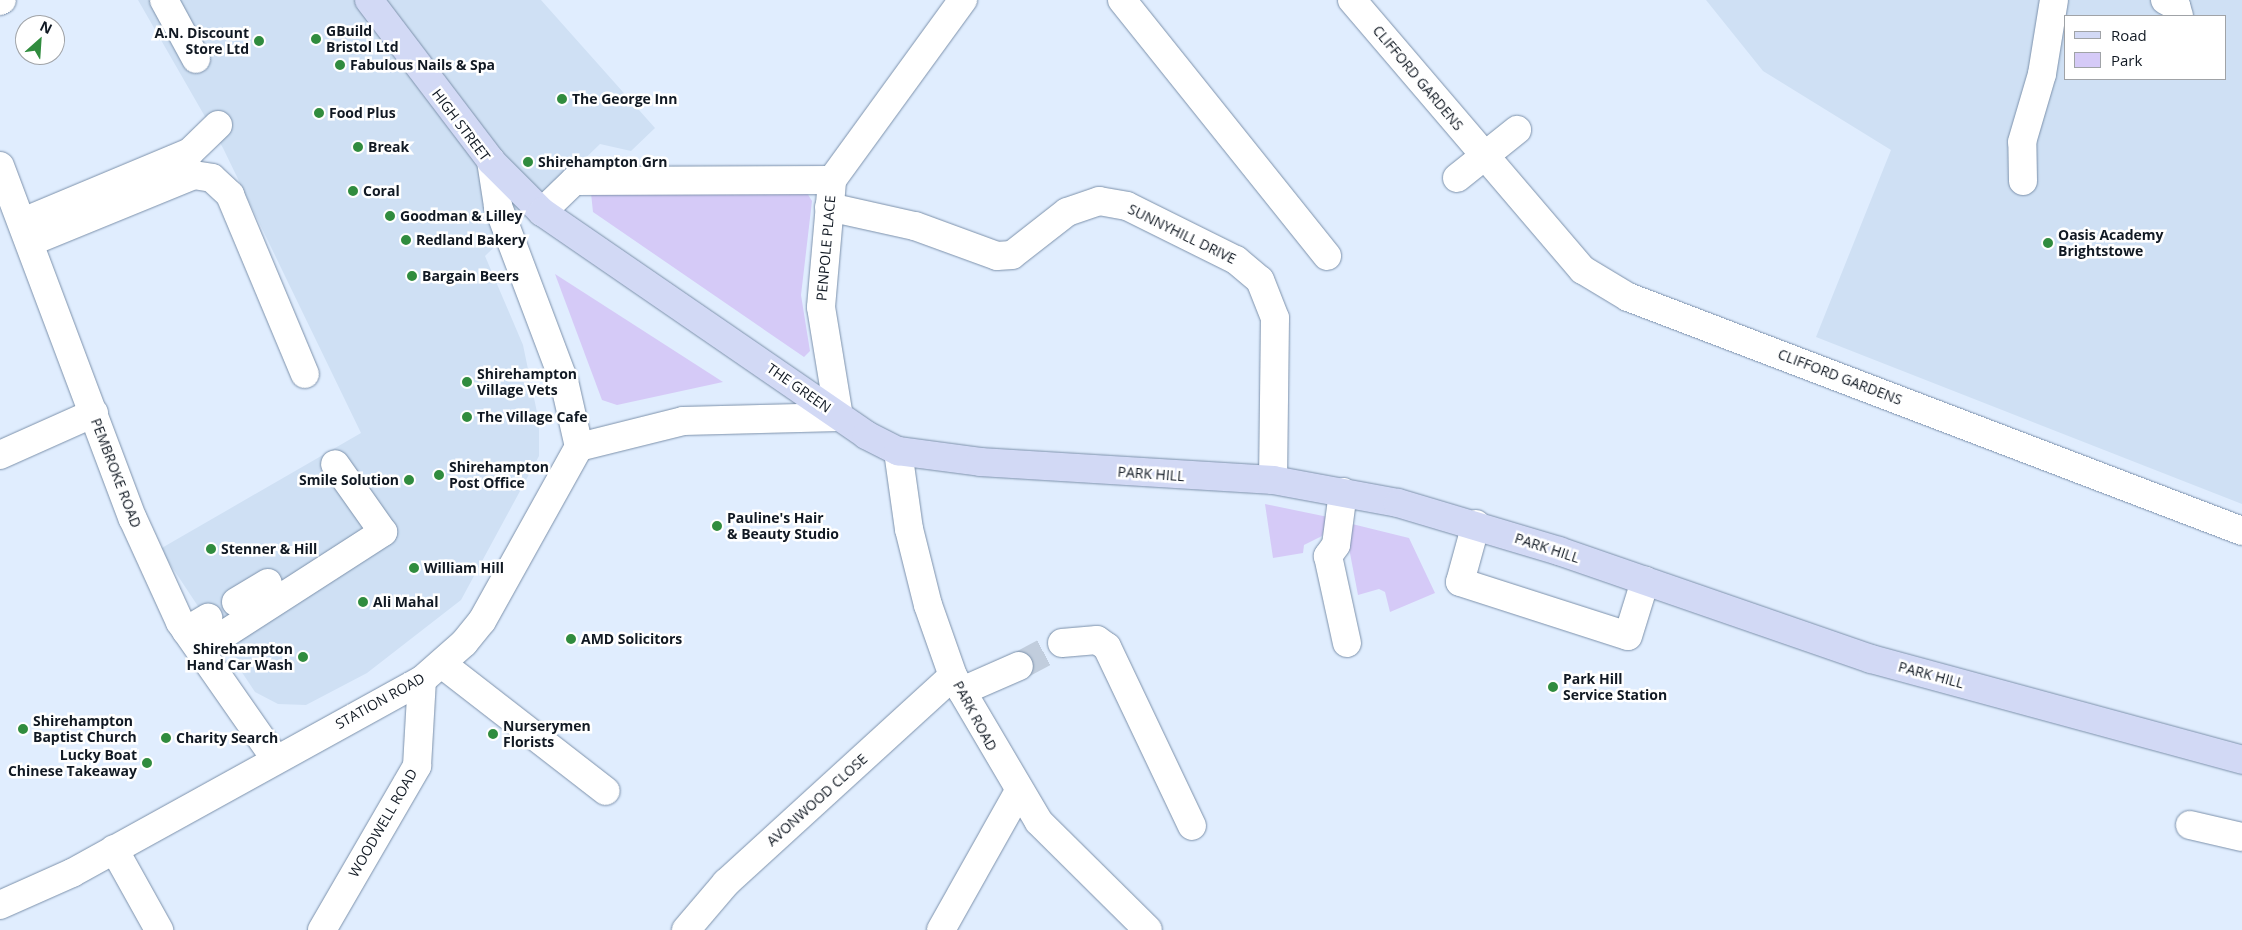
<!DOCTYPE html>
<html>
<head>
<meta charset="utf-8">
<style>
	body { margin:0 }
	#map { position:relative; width:2242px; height:930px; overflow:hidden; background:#e0edfe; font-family:"Open Sans",sans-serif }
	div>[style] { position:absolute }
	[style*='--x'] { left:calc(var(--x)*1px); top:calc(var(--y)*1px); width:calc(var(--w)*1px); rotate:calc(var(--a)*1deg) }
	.built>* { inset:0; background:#cfe0f4 }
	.green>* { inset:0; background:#d5caf7 }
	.minor-tunnel>* { height:28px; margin-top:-14px; transform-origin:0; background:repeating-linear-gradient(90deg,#c1cddd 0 28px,transparent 0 42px) }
	.roads { filter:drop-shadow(0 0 1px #7c91ab) drop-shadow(0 0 1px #7c91ab) }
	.minor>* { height:28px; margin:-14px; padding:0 14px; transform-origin:14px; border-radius:14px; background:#fff }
	.major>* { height:28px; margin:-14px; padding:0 14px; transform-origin:14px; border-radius:14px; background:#d2d9f5 }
	.dots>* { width:14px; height:14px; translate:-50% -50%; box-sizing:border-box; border:2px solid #fff; border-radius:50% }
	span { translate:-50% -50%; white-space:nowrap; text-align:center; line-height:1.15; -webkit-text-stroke:5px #fff; paint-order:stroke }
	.poi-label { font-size:14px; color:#111923; font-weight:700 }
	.left { translate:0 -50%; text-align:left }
	.right { translate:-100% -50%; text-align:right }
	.street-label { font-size:14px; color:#111923 }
	.legend { position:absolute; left:2064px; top:15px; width:162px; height:65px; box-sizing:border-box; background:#fff; border:1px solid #a0a3a7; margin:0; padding:6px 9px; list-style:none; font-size:15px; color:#111923 }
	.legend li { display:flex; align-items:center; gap:10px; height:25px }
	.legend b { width:25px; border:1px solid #a0a3a7 }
	.north { position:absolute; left:15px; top:15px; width:50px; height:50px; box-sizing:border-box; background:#fff; border:1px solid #a0a3a7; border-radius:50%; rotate:26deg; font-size:14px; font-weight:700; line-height:20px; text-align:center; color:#111923 }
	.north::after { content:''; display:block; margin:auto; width:18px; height:22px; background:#308c3e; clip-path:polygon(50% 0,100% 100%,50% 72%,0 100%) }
</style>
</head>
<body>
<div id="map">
	<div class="built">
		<i style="clip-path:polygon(138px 0,541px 0,655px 128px,631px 151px,600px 144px,485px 256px,523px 345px,539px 422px,539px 456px,461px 600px,367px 673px,306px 705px,278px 704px,255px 692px,160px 549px,361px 433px,223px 148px)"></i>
		<i style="clip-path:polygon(evenodd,1706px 0,2242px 0,2242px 504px,1816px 337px,1891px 150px,1763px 71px,1706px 0,2066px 16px,2226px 16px,2226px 79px,2066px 79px,2066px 16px)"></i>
	</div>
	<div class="green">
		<i style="clip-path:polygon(591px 193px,807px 193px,812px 201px,801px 295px,810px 351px,804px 357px,593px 212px)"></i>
		<i style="clip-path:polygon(555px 274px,723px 382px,617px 405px,602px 400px)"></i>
		<i style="clip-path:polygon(1265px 504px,1328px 517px,1322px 536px,1304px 545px,1303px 553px,1273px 558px)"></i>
		<i style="clip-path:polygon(1344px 522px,1409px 538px,1435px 593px,1390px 612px,1385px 592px,1379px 589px,1358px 595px)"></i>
	</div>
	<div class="minor-tunnel">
		<i style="--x:1019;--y:666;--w:49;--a:-28.1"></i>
	</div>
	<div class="roads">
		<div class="minor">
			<i style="--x:164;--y:0;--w:67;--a:61.5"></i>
			<i style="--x:1122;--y:0;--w:328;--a:51.3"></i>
			<i style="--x:1352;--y:0;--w:355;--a:49.5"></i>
			<i style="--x:1583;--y:270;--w:52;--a:31"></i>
			<i style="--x:1628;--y:297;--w:657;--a:20.86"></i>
			<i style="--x:2165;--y:0;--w:13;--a:29"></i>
			<i style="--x:2176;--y:6;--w:10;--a:73"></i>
			<i style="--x:0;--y:1;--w:2;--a:-27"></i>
			<i style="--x:0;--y:166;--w:377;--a:69.4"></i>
			<i style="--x:133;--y:519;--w:113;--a:65.5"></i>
			<i style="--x:180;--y:622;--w:166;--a:55.1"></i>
			<i style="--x:1457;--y:178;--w:77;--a:-38.7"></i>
			<i style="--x:2023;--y:181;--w:39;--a:-91"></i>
			<i style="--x:2022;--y:142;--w:71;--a:-73.6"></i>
			<i style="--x:2042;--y:74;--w:75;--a:-80.8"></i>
			<i style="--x:829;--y:207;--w:88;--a:12.5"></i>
			<i style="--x:915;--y:226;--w:87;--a:20.1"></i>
			<i style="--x:997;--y:256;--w:15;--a:-4"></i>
			<i style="--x:1012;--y:255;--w:70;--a:-38"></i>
			<i style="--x:1067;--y:212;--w:34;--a:-19"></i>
			<i style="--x:1099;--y:201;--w:28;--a:10"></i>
			<i style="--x:1127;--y:206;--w:122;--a:26.4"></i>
			<i style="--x:1236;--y:260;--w:31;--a:40"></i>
			<i style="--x:1260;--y:280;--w:41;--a:68.5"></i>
			<i style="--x:1275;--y:318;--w:162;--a:90.7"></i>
			<i style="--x:542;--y:212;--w:45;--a:-44.1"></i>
			<i style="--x:574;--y:181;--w:258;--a:-0.2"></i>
			<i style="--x:23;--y:222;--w:181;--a:-22.7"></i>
			<i style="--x:190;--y:152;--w:39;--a:-44"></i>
			<i style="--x:30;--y:242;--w:177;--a:-22.2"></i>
			<i style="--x:194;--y:175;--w:18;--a:9"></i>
			<i style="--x:212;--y:178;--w:25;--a:43"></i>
			<i style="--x:230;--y:195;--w:194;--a:67.3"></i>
			<i style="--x:579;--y:447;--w:107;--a:-14"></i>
			<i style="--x:683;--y:421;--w:156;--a:-1.5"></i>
			<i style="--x:839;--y:417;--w:111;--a:-99.3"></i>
			<i style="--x:821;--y:307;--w:127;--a:-85"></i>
			<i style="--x:832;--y:180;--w:223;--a:-54"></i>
			<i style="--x:898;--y:451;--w:79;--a:82"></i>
			<i style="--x:909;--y:529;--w:78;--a:76"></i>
			<i style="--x:928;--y:605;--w:75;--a:70.6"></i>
			<i style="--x:953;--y:676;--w:169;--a:59.5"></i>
			<i style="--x:1039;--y:822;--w:153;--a:44.7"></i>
			<i style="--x:0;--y:455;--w:103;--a:-24.1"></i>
			<i style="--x:1343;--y:492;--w:53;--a:97.5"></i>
			<i style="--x:1336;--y:545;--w:14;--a:126"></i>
			<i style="--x:1328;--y:556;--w:89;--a:77.7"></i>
			<i style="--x:1476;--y:524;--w:60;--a:105.4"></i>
			<i style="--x:1460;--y:582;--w:176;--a:17.8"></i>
			<i style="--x:1628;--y:636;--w:58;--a:-72.8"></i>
			<i style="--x:236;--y:602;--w:37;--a:-31"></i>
			<i style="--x:186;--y:631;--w:26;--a:-31"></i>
			<i style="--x:1062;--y:643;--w:35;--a:-5"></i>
			<i style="--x:1097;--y:640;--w:12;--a:35"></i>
			<i style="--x:1107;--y:647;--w:198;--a:64.6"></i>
			<i style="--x:200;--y:650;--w:218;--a:-32.8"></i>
			<i style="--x:383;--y:532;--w:83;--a:-125.2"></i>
			<i style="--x:442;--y:664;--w:207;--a:37.8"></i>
			<i style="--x:962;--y:691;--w:62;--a:-23.7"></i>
			<i style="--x:2190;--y:825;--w:53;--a:13"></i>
			<i style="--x:114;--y:849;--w:93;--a:60.9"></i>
			<i style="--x:0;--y:905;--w:79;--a:-24"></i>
			<i style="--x:72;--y:873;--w:400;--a:-28.9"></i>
			<i style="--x:422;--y:680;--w:56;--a:-41.4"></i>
			<i style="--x:464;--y:643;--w:28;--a:-51"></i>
			<i style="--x:482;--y:621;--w:199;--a:-60.9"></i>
			<i style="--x:579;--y:447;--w:68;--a:-102.8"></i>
			<i style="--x:564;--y:381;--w:187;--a:-110.7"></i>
			<i style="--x:498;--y:206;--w:46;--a:-98.8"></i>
			<i style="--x:322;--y:930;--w:190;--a:-59.9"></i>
			<i style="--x:417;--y:766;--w:86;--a:-86.7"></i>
			<i style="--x:686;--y:930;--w:62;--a:-49.6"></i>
			<i style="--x:726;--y:883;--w:307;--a:-42.4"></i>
			<i style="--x:941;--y:930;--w:159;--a:-60.7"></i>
		</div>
		<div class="major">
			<i style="--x:369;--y:0;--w:202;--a:52.8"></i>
			<i style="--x:491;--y:161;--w:72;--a:45"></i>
			<i style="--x:542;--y:212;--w:393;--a:34.5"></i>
			<i style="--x:866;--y:435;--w:36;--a:27"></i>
			<i style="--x:898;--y:451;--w:83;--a:7.6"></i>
			<i style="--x:980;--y:462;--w:294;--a:3.5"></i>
			<i style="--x:1273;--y:480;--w:127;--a:10.4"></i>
			<i style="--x:1398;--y:503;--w:168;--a:16.6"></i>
			<i style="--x:1559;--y:551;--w:330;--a:19.1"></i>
			<i style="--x:1871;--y:659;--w:385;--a:15.2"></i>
		</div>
	</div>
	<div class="dots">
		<i style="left:316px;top:39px;background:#308c3e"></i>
		<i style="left:259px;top:41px;background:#308c3e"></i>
		<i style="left:340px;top:65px;background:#308c3e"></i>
		<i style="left:562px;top:99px;background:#308c3e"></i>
		<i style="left:319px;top:113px;background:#308c3e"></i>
		<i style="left:358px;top:147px;background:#308c3e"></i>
		<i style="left:528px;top:162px;background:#308c3e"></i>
		<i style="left:353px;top:191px;background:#308c3e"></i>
		<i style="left:390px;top:216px;background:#308c3e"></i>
		<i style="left:406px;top:240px;background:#308c3e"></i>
		<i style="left:2048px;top:243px;background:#308c3e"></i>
		<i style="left:412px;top:276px;background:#308c3e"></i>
		<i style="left:467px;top:382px;background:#308c3e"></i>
		<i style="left:467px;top:417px;background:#308c3e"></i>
		<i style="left:439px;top:475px;background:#308c3e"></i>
		<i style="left:409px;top:480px;background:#308c3e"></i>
		<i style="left:717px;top:526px;background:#308c3e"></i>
		<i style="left:211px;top:549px;background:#308c3e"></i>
		<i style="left:414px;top:568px;background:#308c3e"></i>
		<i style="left:363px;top:602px;background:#308c3e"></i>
		<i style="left:571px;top:639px;background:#308c3e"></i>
		<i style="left:303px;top:657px;background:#308c3e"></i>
		<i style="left:1553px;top:687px;background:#308c3e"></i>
		<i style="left:23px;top:729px;background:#308c3e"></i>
		<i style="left:493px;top:734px;background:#308c3e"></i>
		<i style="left:166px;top:738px;background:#308c3e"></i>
		<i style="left:147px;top:763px;background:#308c3e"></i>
	</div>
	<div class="poi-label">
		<span class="left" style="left:326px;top:39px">GBuild<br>Bristol Ltd</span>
		<span class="right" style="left:249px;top:41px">A.N. Discount<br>Store Ltd</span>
		<span class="left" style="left:350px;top:65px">Fabulous Nails &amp; Spa</span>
		<span class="left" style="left:572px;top:99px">The George Inn</span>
		<span class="left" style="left:329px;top:113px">Food Plus</span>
		<span class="left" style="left:368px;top:147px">Break</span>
		<span class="left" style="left:538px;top:162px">Shirehampton Grn</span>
		<span class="left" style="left:363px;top:191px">Coral</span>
		<span class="left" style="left:400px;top:216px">Goodman &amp; Lilley</span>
		<span class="left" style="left:2058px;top:243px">Oasis Academy<br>Brightstowe</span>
		<span class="left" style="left:416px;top:240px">Redland Bakery</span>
		<span class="left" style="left:422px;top:276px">Bargain Beers</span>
		<span class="left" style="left:477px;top:382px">Shirehampton<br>Village Vets</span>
		<span class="left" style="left:477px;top:417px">The Village Cafe</span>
		<span class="left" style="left:449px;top:475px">Shirehampton<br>Post Office</span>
		<span class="right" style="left:399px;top:480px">Smile Solution</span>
		<span class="left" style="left:727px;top:526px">Pauline's Hair<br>&amp; Beauty Studio</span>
		<span class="left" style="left:221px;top:549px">Stenner &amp; Hill</span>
		<span class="left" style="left:424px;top:568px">William Hill</span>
		<span class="left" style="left:373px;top:602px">Ali Mahal</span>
		<span class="left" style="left:581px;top:639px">AMD Solicitors</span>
		<span class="right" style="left:293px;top:657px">Shirehampton<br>Hand Car Wash</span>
		<span class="left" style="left:1563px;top:687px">Park Hill<br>Service Station</span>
		<span class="left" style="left:33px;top:729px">Shirehampton<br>Baptist Church</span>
		<span class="left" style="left:503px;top:734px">Nurserymen<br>Florists</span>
		<span class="left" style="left:176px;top:738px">Charity Search</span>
		<span class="right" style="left:137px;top:763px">Lucky Boat<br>Chinese Takeaway</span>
	</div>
	<div class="street-label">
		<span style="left:1418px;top:78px;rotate:50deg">CLIFFORD GARDENS</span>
		<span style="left:461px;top:125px;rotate:53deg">HIGH STREET</span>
		<span style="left:1182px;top:234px;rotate:26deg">SUNNYHILL DRIVE</span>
		<span style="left:826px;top:248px;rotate:-85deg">PENPOLE PLACE</span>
		<span style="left:1840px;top:377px;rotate:21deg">CLIFFORD GARDENS</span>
		<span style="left:799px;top:388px;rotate:35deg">THE GREEN</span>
		<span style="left:116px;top:473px;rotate:69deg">PEMBROKE ROAD</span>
		<span style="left:1151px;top:474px;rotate:4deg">PARK HILL</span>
		<span style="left:1547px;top:548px;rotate:18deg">PARK HILL</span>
		<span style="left:1931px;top:675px;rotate:15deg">PARK HILL</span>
		<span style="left:380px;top:701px;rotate:-29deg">STATION ROAD</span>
		<span style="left:975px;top:716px;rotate:62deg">PARK ROAD</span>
		<span style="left:817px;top:800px;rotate:-42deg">AVONWOOD CLOSE</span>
		<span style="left:383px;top:823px;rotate:-60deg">WOODWELL ROAD</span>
	</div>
	<ul class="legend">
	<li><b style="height:6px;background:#d2d9f5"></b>Road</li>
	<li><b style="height:14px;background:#d5caf7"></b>Park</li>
	</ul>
	<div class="north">N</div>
</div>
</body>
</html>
